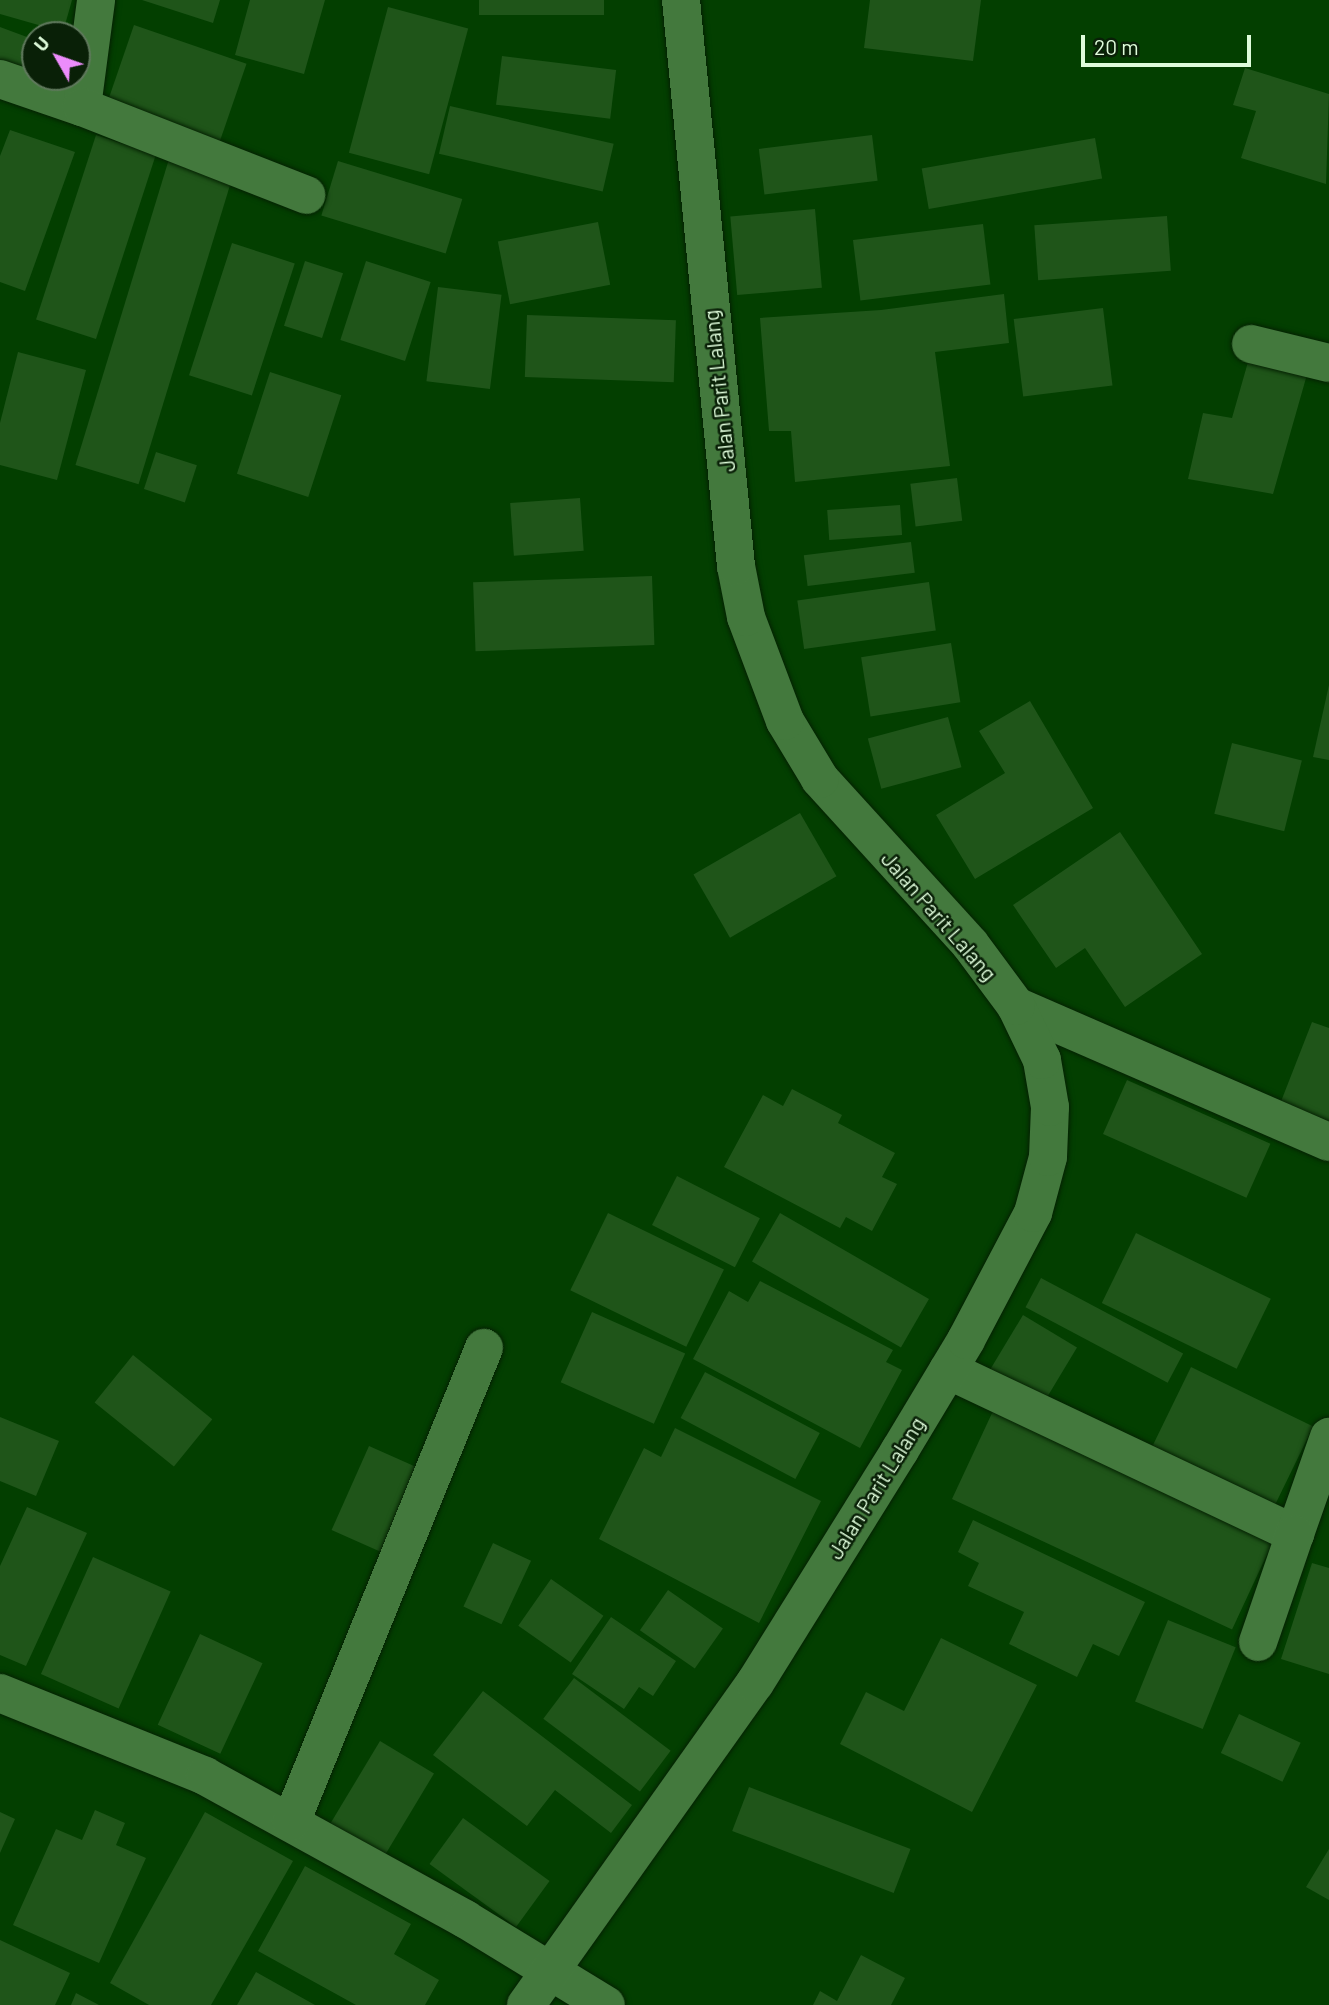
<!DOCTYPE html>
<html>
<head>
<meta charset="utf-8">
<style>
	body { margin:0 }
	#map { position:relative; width:1329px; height:2005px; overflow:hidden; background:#033f00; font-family:Barlow,sans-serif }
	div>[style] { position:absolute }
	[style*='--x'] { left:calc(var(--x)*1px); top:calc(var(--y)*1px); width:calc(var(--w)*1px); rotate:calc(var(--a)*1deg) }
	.building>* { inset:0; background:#1f5519; transform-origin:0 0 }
	.roads { filter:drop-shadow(0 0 2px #052103) drop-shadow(0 0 2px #052103) }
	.street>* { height:38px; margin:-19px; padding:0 19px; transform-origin:19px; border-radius:19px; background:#43793d }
	.secondary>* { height:38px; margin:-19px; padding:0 19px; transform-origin:19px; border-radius:19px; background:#43793d }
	span { translate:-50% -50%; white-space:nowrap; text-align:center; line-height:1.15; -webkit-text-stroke:5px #092007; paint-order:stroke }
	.street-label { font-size:21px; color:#dffcdb }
	.north { position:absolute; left:21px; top:21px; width:70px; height:70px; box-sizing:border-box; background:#092007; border:2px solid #5f785c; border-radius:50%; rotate:310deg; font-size:19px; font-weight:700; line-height:28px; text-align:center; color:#dffcdb }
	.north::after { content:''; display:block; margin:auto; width:24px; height:32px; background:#ec8cfb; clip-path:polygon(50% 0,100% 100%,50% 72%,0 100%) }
	.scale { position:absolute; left:1081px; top:35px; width:170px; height:32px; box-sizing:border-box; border:4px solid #dffcdb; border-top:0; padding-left:9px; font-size:21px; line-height:24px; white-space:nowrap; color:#dffcdb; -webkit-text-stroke:5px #092007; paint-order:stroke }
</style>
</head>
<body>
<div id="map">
	<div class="building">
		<i style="clip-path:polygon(0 0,72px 0,63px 32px,0 14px)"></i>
		<i style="clip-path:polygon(142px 0,220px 0,213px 23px)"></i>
		<i style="clip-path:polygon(250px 0,325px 0,304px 74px,235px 55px)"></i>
		<i style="left:479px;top:0;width:125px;height:15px"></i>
		<i style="clip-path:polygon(870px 0,981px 0,973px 61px,864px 48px)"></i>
		<i style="left:388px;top:7px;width:83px;height:151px;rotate:15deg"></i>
		<i style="left:134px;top:25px;width:119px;height:93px;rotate:19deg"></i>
		<i style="clip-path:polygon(0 27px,35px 40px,35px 75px,0 62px)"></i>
		<i style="left:502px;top:56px;width:115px;height:49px;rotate:7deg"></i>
		<i style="clip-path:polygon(1245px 68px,1329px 94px,1326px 184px,1241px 158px,1256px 111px,1233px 105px)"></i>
		<i style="left:450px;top:106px;width:168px;height:49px;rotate:13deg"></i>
		<i style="clip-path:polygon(10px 130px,75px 152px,25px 291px,0 282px,0 156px)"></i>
		<i style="left:96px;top:135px;width:63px;height:194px;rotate:18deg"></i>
		<i style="left:872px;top:135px;width:46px;height:114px;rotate:83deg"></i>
		<i style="left:1095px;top:138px;width:41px;height:176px;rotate:80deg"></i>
		<i style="left:169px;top:159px;width:66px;height:320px;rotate:17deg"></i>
		<i style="left:338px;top:161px;width:130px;height:57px;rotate:17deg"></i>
		<i style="left:815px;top:209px;width:79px;height:85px;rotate:85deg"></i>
		<i style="left:1167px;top:216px;width:55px;height:133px;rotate:86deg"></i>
		<i style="left:598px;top:222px;width:64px;height:102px;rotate:79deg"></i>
		<i style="left:983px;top:224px;width:61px;height:131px;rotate:83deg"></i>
		<i style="left:232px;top:243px;width:66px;height:139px;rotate:18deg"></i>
		<i style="left:305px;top:261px;width:40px;height:68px;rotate:18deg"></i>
		<i style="left:366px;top:261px;width:68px;height:83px;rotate:18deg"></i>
		<i style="left:438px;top:287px;width:64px;height:95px;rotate:7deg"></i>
		<i style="clip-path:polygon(1004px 294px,1009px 343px,935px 352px,950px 466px,795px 482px,791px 431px,769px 431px,760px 318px,881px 310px)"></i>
		<i style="left:1103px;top:308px;width:78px;height:90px;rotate:83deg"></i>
		<i style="left:527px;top:315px;width:149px;height:62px;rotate:2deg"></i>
		<i style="clip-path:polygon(18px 352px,86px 370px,57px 480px,0 465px,0 423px)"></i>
		<i style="clip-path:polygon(1250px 355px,1308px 371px,1273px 494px,1188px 479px,1203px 413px,1232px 418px)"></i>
		<i style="left:270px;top:372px;width:75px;height:107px;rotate:18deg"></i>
		<i style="left:156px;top:452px;width:43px;height:39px;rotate:18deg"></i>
		<i style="left:957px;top:478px;width:43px;height:47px;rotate:83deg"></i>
		<i style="left:580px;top:498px;width:53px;height:70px;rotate:86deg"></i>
		<i style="left:900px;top:505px;width:30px;height:73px;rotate:86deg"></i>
		<i style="left:911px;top:542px;width:31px;height:108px;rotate:83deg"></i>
		<i style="left:652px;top:576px;width:69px;height:179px;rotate:88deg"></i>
		<i style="left:929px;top:582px;width:49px;height:133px;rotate:82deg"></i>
		<i style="left:951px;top:643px;width:60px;height:91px;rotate:81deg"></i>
		<i style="clip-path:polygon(1329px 685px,1329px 760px,1313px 757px)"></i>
		<i style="clip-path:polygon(1030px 701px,1093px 808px,975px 879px,936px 815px,1005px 773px,979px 731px)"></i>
		<i style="left:948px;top:717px;width:52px;height:83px;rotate:75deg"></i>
		<i style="left:1232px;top:743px;width:72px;height:73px;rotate:14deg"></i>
		<i style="left:800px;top:813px;width:73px;height:123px;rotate:60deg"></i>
		<i style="clip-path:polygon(1120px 832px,1202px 954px,1125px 1007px,1085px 948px,1056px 968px,1013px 905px)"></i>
		<i style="clip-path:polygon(1312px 1022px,1329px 1028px,1329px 1123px,1280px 1104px)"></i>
		<i style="left:1127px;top:1080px;width:157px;height:59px;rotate:24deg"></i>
		<i style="clip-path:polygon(792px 1089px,842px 1115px,838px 1123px,895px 1153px,882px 1177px,897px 1184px,872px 1231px,846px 1217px,840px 1228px,724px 1167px,763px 1095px,783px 1106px)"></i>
		<i style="left:677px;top:1176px;width:93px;height:55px;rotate:27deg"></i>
		<i style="left:608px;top:1213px;width:129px;height:86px;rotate:26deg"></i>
		<i style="left:780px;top:1213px;width:172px;height:56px;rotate:30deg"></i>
		<i style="left:1136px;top:1233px;width:150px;height:78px;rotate:26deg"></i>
		<i style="left:1041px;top:1278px;width:161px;height:33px;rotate:28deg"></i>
		<i style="clip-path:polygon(760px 1281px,893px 1350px,886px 1362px,902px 1370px,860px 1448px,693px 1359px,729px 1291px,748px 1302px)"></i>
		<i style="left:592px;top:1312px;width:102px;height:77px;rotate:24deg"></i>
		<i style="left:1023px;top:1315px;width:63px;height:64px;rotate:31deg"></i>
		<i style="left:133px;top:1355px;width:102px;height:61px;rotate:39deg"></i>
		<i style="left:1191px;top:1367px;width:136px;height:97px;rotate:26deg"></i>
		<i style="left:705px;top:1372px;width:130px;height:52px;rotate:28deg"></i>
		<i style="left:993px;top:1411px;width:309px;height:97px;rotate:25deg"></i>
		<i style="clip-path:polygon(0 1417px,59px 1441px,36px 1496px,0 1481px)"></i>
		<i style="clip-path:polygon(675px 1428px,821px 1501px,759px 1623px,599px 1539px,644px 1448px,661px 1457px)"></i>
		<i style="left:369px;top:1446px;width:64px;height:92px;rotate:24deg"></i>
		<i style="clip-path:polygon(27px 1507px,87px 1533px,26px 1666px,0 1655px,0 1566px)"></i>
		<i style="clip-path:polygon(973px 1520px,1145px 1602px,1119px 1656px,1093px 1644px,1077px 1677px,1009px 1644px,1024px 1612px,968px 1586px,979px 1563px,958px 1552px)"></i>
		<i style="left:493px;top:1543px;width:42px;height:70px;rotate:25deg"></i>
		<i style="left:93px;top:1557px;width:85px;height:128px;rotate:24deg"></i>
		<i style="clip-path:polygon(1312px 1563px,1329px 1568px,1329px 1674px,1281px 1659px)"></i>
		<i style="left:551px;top:1579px;width:64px;height:57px;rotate:35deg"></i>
		<i style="left:668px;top:1590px;width:67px;height:49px;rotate:35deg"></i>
		<i style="clip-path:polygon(611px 1617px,676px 1661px,653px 1696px,639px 1687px,624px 1709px,572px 1674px)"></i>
		<i style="left:1168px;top:1620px;width:73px;height:88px;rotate:22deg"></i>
		<i style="left:200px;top:1634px;width:69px;height:100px;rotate:25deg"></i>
		<i style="clip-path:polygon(941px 1638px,1037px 1685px,972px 1812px,840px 1744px,866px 1692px,904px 1711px)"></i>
		<i style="left:574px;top:1678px;width:121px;height:51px;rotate:37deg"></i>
		<i style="clip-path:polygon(483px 1691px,632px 1805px,611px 1833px,555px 1790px,527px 1826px,433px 1755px)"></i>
		<i style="left:1239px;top:1714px;width:68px;height:43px;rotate:25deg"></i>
		<i style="left:380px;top:1741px;width:63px;height:96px;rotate:31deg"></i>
		<i style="left:749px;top:1787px;width:173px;height:47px;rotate:21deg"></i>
		<i style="clip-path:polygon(95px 1810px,125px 1823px,116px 1845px,146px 1858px,99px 1963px,13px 1925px,56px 1829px,82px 1840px)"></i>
		<i style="clip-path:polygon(0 1812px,15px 1819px,0 1853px)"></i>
		<i style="clip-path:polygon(205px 1812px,293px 1861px,211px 2005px,149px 2005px,110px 1983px)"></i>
		<i style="left:463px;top:1818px;width:107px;height:57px;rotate:36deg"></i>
		<i style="clip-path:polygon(1329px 1849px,1329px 1900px,1306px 1887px)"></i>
		<i style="clip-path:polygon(305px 1866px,411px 1924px,394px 1954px,439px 1980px,425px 2005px,356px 2005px,258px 1951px)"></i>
		<i style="clip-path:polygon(0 1940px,70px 1973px,55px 2005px,0 2005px)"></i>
		<i style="clip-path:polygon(861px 1955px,905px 1978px,891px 2005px,813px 2005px,820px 1991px,837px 2001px)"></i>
		<i style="clip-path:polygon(256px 1972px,315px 2005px,237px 2005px)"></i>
		<i style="clip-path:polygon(76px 1993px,99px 2005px,71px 2005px)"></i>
	</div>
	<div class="roads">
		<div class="street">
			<i style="--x:0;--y:79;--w:87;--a:18.9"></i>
			<i style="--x:82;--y:107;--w:108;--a:-82.5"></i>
			<i style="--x:82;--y:107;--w:241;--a:21.4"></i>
			<i style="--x:1251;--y:344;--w:80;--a:13.7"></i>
			<i style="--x:1016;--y:1006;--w:341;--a:23.5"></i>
			<i style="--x:948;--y:1370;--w:384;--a:25.3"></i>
			<i style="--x:1295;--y:1534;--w:103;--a:-70.7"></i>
			<i style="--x:1258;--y:1642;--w:114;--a:-71.1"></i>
			<i style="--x:0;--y:1693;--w:221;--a:22"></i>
			<i style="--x:205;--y:1776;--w:297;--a:28.8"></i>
			<i style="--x:465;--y:1919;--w:165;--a:31.4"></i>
			<i style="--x:291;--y:1822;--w:512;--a:-67.85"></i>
		</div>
		<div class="secondary">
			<i style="--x:526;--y:2005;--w:395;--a:-54.6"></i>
			<i style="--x:755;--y:1683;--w:274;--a:-58.1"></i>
			<i style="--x:900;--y:1450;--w:128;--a:-59"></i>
			<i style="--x:966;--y:1340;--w:144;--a:-62.2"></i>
			<i style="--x:1033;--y:1213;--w:58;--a:-75"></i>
			<i style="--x:1048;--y:1157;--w:50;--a:-87.7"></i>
			<i style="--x:1050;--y:1107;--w:48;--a:-99.7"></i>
			<i style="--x:1042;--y:1060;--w:60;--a:-115.7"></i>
			<i style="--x:1016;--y:1006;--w:77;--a:-126.6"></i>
			<i style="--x:970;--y:944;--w:223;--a:-132.3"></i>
			<i style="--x:820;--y:779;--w:68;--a:-121.1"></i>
			<i style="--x:785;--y:721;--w:111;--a:-110.6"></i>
			<i style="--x:746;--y:617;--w:52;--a:-101.1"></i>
			<i style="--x:736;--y:566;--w:569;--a:-95.55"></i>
		</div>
	</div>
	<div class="street-label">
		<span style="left:719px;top:391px;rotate:-96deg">Jalan Parit Lalang</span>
		<span style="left:939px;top:916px;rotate:49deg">Jalan Parit Lalang</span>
		<span style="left:876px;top:1488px;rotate:-58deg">Jalan Parit Lalang</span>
	</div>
	<div class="north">U</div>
	<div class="scale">20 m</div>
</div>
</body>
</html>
